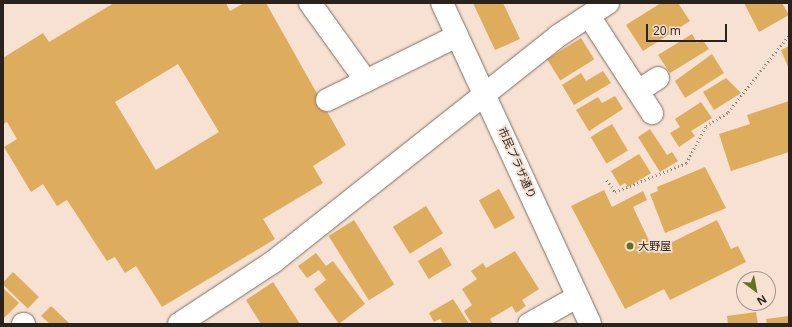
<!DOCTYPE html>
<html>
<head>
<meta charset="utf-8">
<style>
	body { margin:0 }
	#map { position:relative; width:792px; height:327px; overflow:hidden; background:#f6e1d2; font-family:"Open Sans","Noto Sans JP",sans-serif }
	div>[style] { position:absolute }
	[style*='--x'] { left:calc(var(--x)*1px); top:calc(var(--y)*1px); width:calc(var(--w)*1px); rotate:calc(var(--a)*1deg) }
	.building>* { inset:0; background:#deac5d; transform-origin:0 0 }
	.path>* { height:2.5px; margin-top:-1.25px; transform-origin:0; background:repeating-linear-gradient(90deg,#97887d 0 1px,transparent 0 4px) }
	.roads { filter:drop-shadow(0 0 1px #816f61) drop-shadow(0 0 1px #816f61) }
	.minor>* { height:22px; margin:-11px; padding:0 11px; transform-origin:11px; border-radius:11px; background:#fff }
	.dots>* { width:11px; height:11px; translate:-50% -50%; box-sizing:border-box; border:2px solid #f6e1d2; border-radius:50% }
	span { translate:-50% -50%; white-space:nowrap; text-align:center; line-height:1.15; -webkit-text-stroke:3.5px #f6e1d2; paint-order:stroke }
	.street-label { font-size:11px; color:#2a231d }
	.poi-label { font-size:11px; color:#2a231d }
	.left { translate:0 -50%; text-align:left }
	.frame { position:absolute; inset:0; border:4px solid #2a231d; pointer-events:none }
	.north { position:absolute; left:736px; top:271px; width:40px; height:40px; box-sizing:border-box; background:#f6e1d2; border:1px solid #a4958a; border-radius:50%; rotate:148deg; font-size:11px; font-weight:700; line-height:16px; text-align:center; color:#2a231d }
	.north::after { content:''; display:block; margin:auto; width:14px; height:18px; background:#63721e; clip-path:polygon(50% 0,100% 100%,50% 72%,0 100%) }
	.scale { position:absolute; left:646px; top:24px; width:81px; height:18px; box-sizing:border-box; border:2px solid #2a231d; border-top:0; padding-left:5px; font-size:12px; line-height:14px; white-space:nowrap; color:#2a231d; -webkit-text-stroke:3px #f6e1d2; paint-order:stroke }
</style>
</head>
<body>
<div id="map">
	<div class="building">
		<i style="clip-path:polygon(evenodd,114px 3px,226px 3px,230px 11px,244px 3px,266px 3px,346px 145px,313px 166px,323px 183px,263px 219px,275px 239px,162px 307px,136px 266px,125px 273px,115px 257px,107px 261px,67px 200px,57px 206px,43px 184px,31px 192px,4px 147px,17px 139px,7px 122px,3px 124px,3px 58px,43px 33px,49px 42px,114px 3px,178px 64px,219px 132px,156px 170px,115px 102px,178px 64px)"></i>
		<i style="clip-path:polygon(473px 3px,503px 3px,520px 39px,495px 50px)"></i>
		<i style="clip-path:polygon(661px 3px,678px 3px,690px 21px,643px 51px,626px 25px)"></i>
		<i style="clip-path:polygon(744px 3px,782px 3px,789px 15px,759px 32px)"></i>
		<i style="clip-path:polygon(692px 34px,697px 43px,702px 39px,709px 49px,670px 73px,658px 55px)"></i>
		<i style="left:581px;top:38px;width:25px;height:40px;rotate:58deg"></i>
		<i style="clip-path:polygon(789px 46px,789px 69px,781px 50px)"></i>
		<i style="clip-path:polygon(712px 54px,724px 73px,685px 98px,675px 81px)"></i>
		<i style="clip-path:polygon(603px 71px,611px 83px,574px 105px,562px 85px,581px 73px,586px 81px)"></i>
		<i style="clip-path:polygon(726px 78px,741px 93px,714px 110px,703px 92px)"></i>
		<i style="clip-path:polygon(615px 96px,623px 109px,589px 131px,576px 110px,598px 97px,602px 103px)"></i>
		<i style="clip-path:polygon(789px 101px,789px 152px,731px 171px,719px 134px,750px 124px,747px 115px)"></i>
		<i style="clip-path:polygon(701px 102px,712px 118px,691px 131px,695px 136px,679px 147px,670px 133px,680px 127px,675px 119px)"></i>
		<i style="left:612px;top:124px;width:31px;height:25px;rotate:59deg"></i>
		<i style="clip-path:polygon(650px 129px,667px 155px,672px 152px,678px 161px,660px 172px,638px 137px)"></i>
		<i style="clip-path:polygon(639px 154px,651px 173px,628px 187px,625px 183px,620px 186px,611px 171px)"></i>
		<i style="clip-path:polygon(705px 167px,726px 208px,665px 233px,650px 194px,658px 191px,657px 187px)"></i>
		<i style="left:499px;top:189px;width:33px;height:23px;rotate:61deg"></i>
		<i style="clip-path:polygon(604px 190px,612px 207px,643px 191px,647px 200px,633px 207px,654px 251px,717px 220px,731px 249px,738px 246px,746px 262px,670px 300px,664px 289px,625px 309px,571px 206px)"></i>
		<i style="left:426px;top:206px;width:32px;height:39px;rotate:58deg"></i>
		<i style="left:354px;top:220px;width:76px;height:30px;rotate:58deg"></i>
		<i style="left:441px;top:247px;width:21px;height:27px;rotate:59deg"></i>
		<i style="clip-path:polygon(515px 251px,539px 289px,522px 300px,526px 306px,516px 313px,512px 306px,490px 319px,493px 324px,472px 324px,464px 311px,472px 305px,462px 289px,477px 279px,471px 271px,483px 263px,486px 268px)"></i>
		<i style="clip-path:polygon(316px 253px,326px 266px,333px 261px,365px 304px,339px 324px,314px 289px,326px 280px,319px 270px,307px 278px,298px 266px)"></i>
		<i style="left:13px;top:272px;width:36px;height:16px;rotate:44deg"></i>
		<i style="clip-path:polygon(273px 282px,300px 324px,261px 324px,246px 300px)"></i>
		<i style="clip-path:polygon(3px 288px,19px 303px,3px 319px)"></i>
		<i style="clip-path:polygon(453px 299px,469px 324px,443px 324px,440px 319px,434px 322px,429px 313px)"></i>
		<i style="clip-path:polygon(51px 306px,70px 324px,50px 324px,41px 316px)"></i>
		<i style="clip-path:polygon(756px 312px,758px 324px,728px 324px,727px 316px)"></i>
		<i style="clip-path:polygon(789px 316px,789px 324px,767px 324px,766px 319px)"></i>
	</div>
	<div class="path">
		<i style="--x:607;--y:180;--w:14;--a:56"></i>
		<i style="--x:615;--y:192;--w:77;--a:-22.2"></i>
		<i style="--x:686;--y:163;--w:42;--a:-61.6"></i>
		<i style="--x:706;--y:126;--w:26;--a:-32"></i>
		<i style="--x:728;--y:112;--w:98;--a:-51.6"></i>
	</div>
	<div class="roads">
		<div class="minor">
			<i style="--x:310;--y:3;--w:96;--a:54.3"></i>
			<i style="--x:442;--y:3;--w:353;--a:65.2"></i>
			<i style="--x:589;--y:16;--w:116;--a:57"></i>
			<i style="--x:638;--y:91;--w:24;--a:-33"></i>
			<i style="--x:327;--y:100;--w:145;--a:-26.2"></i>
			<i style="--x:23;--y:324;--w:1;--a:0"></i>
			<i style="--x:179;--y:324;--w:113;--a:-33.4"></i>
			<i style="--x:273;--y:262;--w:364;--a:-38.4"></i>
			<i style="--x:558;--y:36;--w:60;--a:-33.4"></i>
			<i style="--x:529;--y:324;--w:55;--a:-29.4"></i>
		</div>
	</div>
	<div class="dots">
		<i style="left:630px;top:246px;background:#63721e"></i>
	</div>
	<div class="street-label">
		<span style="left:517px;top:163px;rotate:66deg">市民プラザ通り</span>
	</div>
	<div class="poi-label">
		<span class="left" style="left:638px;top:246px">大野屋</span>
	</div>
	<div class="frame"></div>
	<div class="north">N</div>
	<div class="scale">20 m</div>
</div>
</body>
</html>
